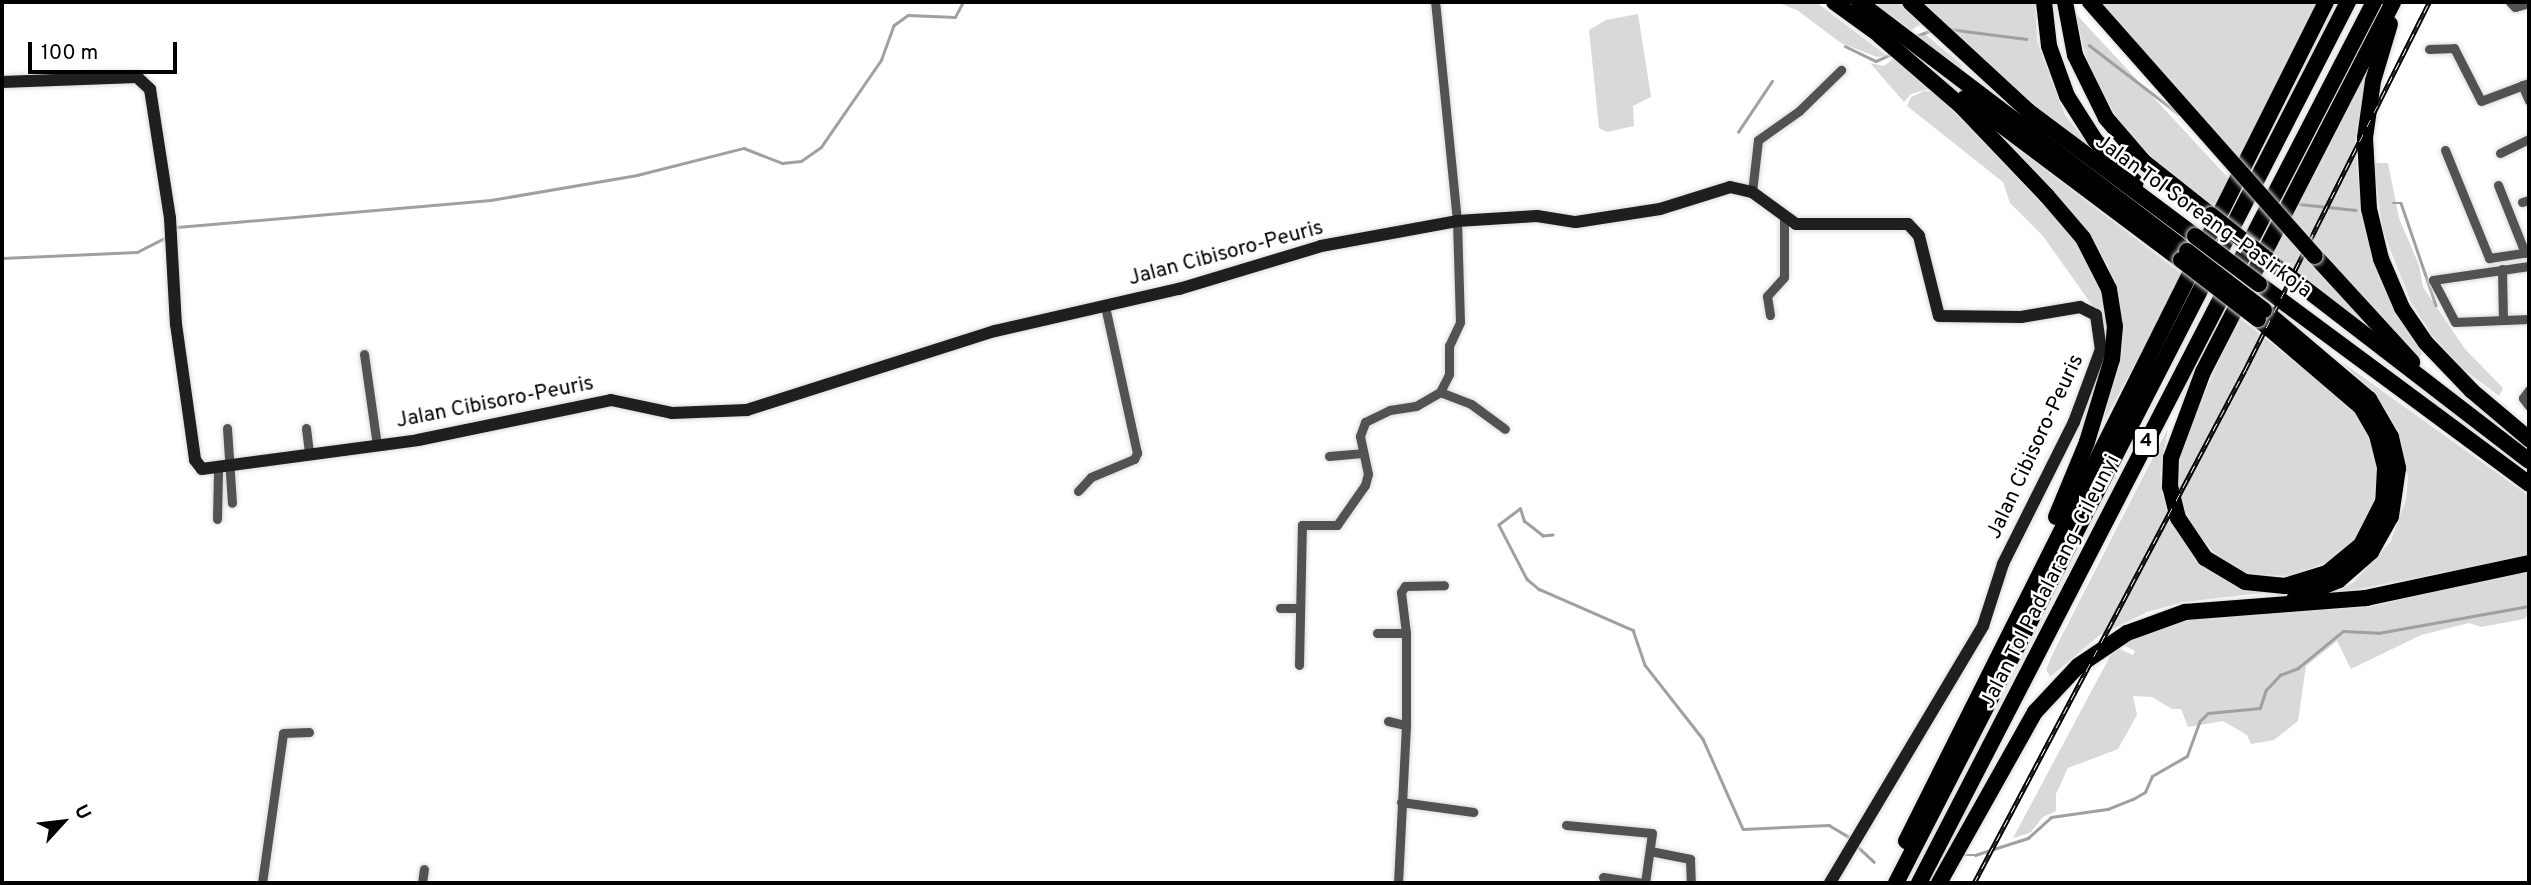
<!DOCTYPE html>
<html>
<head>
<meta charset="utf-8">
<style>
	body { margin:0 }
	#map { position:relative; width:2531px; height:885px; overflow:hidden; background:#fff; font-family:Overpass,sans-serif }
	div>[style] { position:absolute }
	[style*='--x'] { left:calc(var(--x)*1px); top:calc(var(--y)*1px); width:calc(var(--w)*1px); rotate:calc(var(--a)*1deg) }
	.green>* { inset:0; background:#d9d9d9 }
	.stream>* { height:2.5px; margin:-1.25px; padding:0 1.25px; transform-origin:1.25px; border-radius:1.25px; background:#a0a0a0 }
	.roads { filter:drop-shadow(0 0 2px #dbdbdb) drop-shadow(0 0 2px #dbdbdb) }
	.street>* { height:9px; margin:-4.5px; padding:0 4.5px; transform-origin:4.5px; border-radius:4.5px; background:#525252 }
	.secondary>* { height:12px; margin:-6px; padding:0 6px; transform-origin:6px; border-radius:6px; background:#1f1f1f }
	.highway>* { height:16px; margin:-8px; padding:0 8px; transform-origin:8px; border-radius:8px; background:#000 }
	.rail>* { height:5px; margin-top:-2.5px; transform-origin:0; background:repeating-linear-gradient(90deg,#fff 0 8px,#000 0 16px); box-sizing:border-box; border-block:2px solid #000 }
	.bridges { filter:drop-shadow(0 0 2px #dbdbdb) drop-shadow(0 0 2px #dbdbdb) }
	.highway-bridge>* { height:16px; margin:-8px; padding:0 8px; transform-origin:8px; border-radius:8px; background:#000 }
	span { translate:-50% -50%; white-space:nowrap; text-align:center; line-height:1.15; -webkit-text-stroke:5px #fff; paint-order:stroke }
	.shield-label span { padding:2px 5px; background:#fff; border:2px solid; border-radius:5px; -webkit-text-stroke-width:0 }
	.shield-label { font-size:19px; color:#000; font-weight:700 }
	.street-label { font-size:21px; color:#000 }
	.frame { position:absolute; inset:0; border:4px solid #000; pointer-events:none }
	.north { position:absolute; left:28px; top:787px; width:70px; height:70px; -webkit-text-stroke:5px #fff; paint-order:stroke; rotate:63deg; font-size:19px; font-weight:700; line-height:28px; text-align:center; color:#000 }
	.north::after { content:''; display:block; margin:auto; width:24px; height:32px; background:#000; clip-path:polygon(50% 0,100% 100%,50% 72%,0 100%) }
	.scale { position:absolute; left:28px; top:42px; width:149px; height:32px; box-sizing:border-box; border:4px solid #000; border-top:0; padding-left:9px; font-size:21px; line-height:24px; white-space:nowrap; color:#000; -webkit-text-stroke:5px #fff; paint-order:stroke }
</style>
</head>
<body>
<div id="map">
	<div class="green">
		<i style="clip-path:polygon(1776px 2px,1816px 2px,1887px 56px,1877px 57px,1841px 43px,1797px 10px)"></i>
		<i style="clip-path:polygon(1870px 2px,1898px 2px,1921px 24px,1911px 30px)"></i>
		<i style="clip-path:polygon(1920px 2px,2035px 2px,2037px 42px,2065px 115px,2087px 143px,2085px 148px,1969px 50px)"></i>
		<i style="clip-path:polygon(2096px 2px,2319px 2px,2242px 165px)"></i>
		<i style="clip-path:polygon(2075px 13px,2231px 181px,2217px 208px,2160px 166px,2120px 124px,2089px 68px)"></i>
		<i style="clip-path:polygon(1638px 14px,1651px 97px,1633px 106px,1634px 126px,1607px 132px,1599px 128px,1589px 30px,1606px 20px)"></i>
		<i style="clip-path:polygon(1925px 34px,1962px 65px,1960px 69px,1939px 54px,1917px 77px,1931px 88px,1911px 94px,1904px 102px,1870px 63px,1884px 66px)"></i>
		<i style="clip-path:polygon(2368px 64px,2355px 144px,2362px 215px,2387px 293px,2422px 354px,2418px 359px,2289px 218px)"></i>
		<i style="clip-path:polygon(1924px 91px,1935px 92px,2081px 244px,2105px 301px,2109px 337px,2106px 325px,2043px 236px,2010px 203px,2003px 182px,1907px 106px,1911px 97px)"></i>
		<i style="clip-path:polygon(1992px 129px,2183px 275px,2104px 421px,2123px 321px,2108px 265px,2066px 207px)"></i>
		<i style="clip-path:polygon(2373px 163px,2388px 163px,2399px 218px,2419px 265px,2423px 287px,2465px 349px,2503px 388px,2499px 396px,2462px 368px,2432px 335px,2411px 302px,2383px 231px)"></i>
		<i style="clip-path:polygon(2282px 231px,2316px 269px,2384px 341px,2380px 343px,2271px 251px)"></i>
		<i style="clip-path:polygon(2238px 317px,2351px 406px,2365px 426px,2378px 465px,2374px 505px,2358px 537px,2333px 560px,2290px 576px,2248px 574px,2220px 560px,2191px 525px,2178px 494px,2181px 447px)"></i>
		<i style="clip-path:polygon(2342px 362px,2529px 496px,2529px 556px,2332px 594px,2354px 582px,2391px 541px,2406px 500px,2408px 476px,2397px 429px,2383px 406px)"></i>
		<i style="clip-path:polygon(2168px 428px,2160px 474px,2163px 496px,2189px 549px,2210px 569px,2280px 591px,2183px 602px,2147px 612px,2100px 635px,2050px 677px,2046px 669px,2053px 653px)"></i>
		<i style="clip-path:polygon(2529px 570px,2529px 615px,2524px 619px,2481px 627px,2469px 623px,2421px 635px,2351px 669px,2337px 641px,2306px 666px,2298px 721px,2274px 740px,2251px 744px,2247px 735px,2223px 721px,2188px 727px,2181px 709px,2172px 709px,2152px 697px,2133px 696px,2137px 715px,2118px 749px,2068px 768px,2056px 794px,2056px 811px,2043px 817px,2030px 833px,2013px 838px,2115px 647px,2133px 655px,2135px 651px,2120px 643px,2189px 619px,2369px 607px)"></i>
	</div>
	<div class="stream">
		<i style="--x:1949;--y:29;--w:78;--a:7.4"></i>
		<i style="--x:1913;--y:37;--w:20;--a:-20"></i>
		<i style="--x:2089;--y:45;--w:113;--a:37.5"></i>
		<i style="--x:1845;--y:46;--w:34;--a:26"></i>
		<i style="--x:1876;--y:61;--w:17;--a:-24"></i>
		<i style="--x:1738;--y:132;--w:61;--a:-56.3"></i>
		<i style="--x:2393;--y:203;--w:8;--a:0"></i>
		<i style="--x:2401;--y:203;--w:108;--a:71.1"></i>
		<i style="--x:2299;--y:204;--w:57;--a:6"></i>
		<i style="--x:177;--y:227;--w:315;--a:-4.9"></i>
		<i style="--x:491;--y:200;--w:148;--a:-9.7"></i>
		<i style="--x:637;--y:175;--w:110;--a:-14.2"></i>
		<i style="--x:744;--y:148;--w:41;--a:21.5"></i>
		<i style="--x:782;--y:163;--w:19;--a:-6"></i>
		<i style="--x:801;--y:161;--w:24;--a:-35"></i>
		<i style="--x:821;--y:147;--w:106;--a:-55.4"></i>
		<i style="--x:881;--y:60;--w:37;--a:-70"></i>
		<i style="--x:894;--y:25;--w:17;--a:-36"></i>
		<i style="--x:908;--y:15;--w:47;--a:2.4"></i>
		<i style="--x:955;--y:17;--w:17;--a:-62"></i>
		<i style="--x:2;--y:258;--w:135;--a:-2.5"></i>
		<i style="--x:137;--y:252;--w:34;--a:-27"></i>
		<i style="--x:1553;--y:535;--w:10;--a:174"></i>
		<i style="--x:1543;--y:536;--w:24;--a:-142"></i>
		<i style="--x:1524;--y:521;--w:13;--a:-108"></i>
		<i style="--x:1520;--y:509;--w:26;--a:143"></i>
		<i style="--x:1499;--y:525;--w:61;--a:62.6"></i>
		<i style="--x:1527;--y:579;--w:16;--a:40"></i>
		<i style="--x:1539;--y:589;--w:103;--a:23.6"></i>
		<i style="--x:1633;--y:630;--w:37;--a:71"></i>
		<i style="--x:1645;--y:665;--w:94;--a:51.9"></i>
		<i style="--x:1703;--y:739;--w:98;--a:66"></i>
		<i style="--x:1743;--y:829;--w:86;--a:-2.7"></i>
		<i style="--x:1829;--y:825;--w:26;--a:31"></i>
		<i style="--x:1857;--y:846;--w:23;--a:43"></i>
		<i style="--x:1962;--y:855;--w:13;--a:0"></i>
		<i style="--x:1975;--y:855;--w:56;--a:-17.8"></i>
		<i style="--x:2028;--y:838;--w:31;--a:-42"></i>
		<i style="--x:2051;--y:817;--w:58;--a:-8"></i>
		<i style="--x:2108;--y:809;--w:27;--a:-22"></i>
		<i style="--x:2133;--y:799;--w:14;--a:-30"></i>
		<i style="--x:2145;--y:792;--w:17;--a:-66"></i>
		<i style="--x:2152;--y:776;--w:40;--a:-29.7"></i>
		<i style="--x:2187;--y:756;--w:37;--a:-70"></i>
		<i style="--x:2200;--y:721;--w:11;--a:-45"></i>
		<i style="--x:2208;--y:713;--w:52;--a:-5.5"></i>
		<i style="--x:2260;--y:708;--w:19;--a:-72"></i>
		<i style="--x:2266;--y:690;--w:21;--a:-47"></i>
		<i style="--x:2280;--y:675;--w:19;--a:-21"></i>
		<i style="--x:2298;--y:668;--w:58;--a:-39.4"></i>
		<i style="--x:2343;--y:631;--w:35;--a:3"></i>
		<i style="--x:2378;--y:633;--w:153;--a:-10.1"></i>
	</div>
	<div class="roads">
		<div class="street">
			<i style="--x:2510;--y:2;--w:7;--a:45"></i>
			<i style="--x:2515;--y:7;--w:15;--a:-16"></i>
			<i style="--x:2429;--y:49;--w:25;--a:-2"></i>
			<i style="--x:2454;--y:48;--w:59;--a:63"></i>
			<i style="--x:2481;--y:101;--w:51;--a:-20.6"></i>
			<i style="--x:2522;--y:85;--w:17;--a:66"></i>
			<i style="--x:2445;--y:150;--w:117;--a:67.8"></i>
			<i style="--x:2489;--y:258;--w:40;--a:-8.5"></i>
			<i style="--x:2500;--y:153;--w:32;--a:-26"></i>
			<i style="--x:2498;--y:185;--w:73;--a:68.3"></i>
			<i style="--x:1752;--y:192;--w:52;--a:-83.4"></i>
			<i style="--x:1758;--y:140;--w:50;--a:-35.3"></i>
			<i style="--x:1799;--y:111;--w:59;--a:-44.3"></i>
			<i style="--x:2522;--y:202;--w:7;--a:-16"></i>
			<i style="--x:2529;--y:266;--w:97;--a:171.7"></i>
			<i style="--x:2433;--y:280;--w:47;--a:62.4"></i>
			<i style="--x:2455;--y:322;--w:74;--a:-2.3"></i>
			<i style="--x:2502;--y:269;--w:51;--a:88.9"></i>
			<i style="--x:1770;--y:315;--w:19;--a:-99"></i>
			<i style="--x:1767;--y:296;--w:25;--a:-48"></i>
			<i style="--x:1784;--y:277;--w:58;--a:-90"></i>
			<i style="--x:364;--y:354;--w:92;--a:81.9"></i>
			<i style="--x:2529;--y:390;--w:10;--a:127"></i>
			<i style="--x:2523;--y:398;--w:10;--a:53"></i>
			<i style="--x:1440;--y:392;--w:33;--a:21"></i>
			<i style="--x:1471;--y:404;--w:42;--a:36.3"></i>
			<i style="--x:227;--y:428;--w:75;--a:86.2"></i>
			<i style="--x:306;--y:428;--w:26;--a:83"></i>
			<i style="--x:1329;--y:456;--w:33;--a:-5"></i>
			<i style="--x:1078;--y:491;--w:19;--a:-47"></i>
			<i style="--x:1091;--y:477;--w:47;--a:-22.7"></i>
			<i style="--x:1134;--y:459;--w:7;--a:-63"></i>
			<i style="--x:1137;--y:453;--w:150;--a:-102.3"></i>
			<i style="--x:217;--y:519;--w:49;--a:-88.8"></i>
			<i style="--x:1280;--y:608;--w:19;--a:0"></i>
			<i style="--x:1377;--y:633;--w:29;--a:0"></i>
			<i style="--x:1299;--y:665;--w:140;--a:-88.8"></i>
			<i style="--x:1302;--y:525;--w:35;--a:0"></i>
			<i style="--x:1337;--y:525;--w:49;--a:-55"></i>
			<i style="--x:1365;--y:485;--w:11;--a:-75"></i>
			<i style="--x:1368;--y:474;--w:39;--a:-102"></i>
			<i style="--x:1360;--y:436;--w:15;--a:-70"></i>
			<i style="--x:1365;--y:422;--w:28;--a:-26"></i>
			<i style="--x:1390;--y:410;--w:26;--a:-9"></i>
			<i style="--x:1416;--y:406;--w:28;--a:-30"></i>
			<i style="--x:1440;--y:392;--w:20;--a:-63"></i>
			<i style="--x:1449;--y:374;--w:28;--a:-90"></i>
			<i style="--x:1449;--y:346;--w:26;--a:-65"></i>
			<i style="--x:1460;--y:322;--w:101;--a:-91.7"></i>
			<i style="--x:1457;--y:221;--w:220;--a:-95.7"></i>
			<i style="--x:1388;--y:721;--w:18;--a:13"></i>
			<i style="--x:1401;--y:802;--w:73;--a:7.9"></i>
			<i style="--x:1566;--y:825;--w:86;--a:5.3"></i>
			<i style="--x:1652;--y:833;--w:50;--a:98"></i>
			<i style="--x:1650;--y:851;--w:41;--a:11.3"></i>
			<i style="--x:1690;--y:859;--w:24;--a:88"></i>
			<i style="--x:1603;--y:877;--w:40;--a:8.5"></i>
			<i style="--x:262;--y:883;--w:151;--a:-82"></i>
			<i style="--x:283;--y:733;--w:26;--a:-2"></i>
			<i style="--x:422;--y:883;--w:14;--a:-82"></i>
			<i style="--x:1398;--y:883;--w:158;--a:-87.1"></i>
			<i style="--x:1406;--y:725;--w:92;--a:-90"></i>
			<i style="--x:1406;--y:633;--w:41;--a:-97"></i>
			<i style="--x:1401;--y:592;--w:7;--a:-56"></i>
			<i style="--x:1405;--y:586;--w:39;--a:-1"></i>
		</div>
		<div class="secondary">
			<i style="--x:2;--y:82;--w:135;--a:-2.1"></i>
			<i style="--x:137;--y:77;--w:18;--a:43"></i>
			<i style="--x:150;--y:89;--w:131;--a:81.2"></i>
			<i style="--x:170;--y:218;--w:106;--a:86.8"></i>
			<i style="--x:176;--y:324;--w:137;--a:82"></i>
			<i style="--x:195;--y:460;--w:11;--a:52"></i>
			<i style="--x:202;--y:469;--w:218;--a:-7.6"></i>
			<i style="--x:418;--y:440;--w:197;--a:-11.7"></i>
			<i style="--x:611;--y:400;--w:62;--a:12"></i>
			<i style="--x:672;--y:413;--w:75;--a:-2.3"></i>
			<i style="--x:747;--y:410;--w:260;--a:-17.7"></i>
			<i style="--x:995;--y:331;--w:189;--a:-12.9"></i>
			<i style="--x:1179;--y:289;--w:148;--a:-16.8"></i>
			<i style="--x:1321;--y:246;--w:138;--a:-10.4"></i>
			<i style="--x:1457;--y:221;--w:80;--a:-3.6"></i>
			<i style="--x:1537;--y:216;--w:39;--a:9"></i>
			<i style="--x:1576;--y:222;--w:85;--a:-8.8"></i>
			<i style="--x:1660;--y:209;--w:73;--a:-17.4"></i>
			<i style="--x:1730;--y:187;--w:23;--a:13"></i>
			<i style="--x:1752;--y:192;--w:54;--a:36"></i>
			<i style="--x:1796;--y:224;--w:112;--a:0"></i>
			<i style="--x:1908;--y:224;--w:16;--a:47"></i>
			<i style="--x:1919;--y:236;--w:82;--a:76"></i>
			<i style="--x:1939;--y:316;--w:82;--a:0.7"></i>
			<i style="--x:2021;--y:317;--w:60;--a:-9.6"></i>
			<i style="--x:2080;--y:307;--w:18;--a:27"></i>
			<i style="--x:2096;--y:315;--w:34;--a:82"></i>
			<i style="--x:2101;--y:349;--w:78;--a:110.3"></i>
			<i style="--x:2074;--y:422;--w:159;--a:116.6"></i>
			<i style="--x:2003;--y:564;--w:65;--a:107.9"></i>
			<i style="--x:1983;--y:626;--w:299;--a:120.8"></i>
		</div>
		<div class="highway">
			<i style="--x:1834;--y:2;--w:67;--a:35.8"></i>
			<i style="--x:1859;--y:2;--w:412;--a:37.2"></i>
			<i style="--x:1910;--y:2;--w:161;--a:42.7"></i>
			<i style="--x:2028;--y:111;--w:209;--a:36.8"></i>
			<i style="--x:2044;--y:2;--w:44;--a:83.5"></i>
			<i style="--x:2049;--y:46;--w:53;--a:70.2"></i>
			<i style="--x:2067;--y:96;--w:52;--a:57.5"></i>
			<i style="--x:2095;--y:140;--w:59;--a:46.4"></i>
			<i style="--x:2065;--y:2;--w:54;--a:79.3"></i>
			<i style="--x:2075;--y:55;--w:70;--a:63.8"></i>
			<i style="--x:2106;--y:118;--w:58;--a:49.2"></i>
			<i style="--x:2144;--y:162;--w:85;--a:38.3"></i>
			<i style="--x:2390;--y:24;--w:59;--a:106.6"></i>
			<i style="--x:2373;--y:81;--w:58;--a:98"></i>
			<i style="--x:2365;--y:138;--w:71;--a:86.8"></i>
			<i style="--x:2369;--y:209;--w:51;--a:76.5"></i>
			<i style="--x:2381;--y:259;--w:53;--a:66.8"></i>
			<i style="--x:2402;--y:308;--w:42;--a:55.6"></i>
			<i style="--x:2426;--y:343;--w:66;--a:46.2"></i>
			<i style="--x:2472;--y:391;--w:75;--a:40.1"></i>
			<i style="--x:1880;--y:36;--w:107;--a:40.8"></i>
			<i style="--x:1961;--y:106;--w:124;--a:46.3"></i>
			<i style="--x:2047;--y:196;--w:55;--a:49.4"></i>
			<i style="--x:2083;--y:238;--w:57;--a:63"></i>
			<i style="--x:2109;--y:289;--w:37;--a:81"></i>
			<i style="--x:2115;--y:326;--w:33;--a:95"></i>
			<i style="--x:2112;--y:359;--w:87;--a:106.8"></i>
			<i style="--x:2087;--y:442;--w:81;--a:112.5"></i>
			<i style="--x:1965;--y:98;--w:270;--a:36.9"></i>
			<i style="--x:2315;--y:256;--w:144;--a:47.5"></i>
			<i style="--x:2272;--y:263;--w:324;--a:37.6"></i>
			<i style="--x:2259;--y:284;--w:336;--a:36.5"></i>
			<i style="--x:2264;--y:310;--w:138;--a:40.3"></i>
			<i style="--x:2369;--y:399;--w:44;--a:59.9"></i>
			<i style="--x:2391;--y:437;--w:32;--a:77"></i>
			<i style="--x:2398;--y:468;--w:49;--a:98.3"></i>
			<i style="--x:2391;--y:516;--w:41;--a:119.1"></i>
			<i style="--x:2371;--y:552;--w:43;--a:138.8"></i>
			<i style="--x:2339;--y:580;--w:48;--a:157.8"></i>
			<i style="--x:2258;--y:319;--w:135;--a:40.5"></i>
			<i style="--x:2361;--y:407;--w:32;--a:60"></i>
			<i style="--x:2377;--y:435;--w:34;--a:76"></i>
			<i style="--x:2385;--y:468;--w:34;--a:93"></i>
			<i style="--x:2383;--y:502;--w:48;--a:117.1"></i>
			<i style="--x:2361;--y:545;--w:44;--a:140.5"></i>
			<i style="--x:2327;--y:573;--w:44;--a:162.8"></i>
			<i style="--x:2285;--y:586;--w:40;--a:-174.3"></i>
			<i style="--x:2245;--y:582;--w:47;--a:-149"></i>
			<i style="--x:2205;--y:558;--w:48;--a:-124"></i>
			<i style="--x:2178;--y:518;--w:32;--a:-104"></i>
			<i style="--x:2170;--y:487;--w:29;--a:-88"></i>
			<i style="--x:2171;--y:458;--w:92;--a:-69.6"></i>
			<i style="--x:2203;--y:372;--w:416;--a:-62.8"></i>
			<i style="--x:1906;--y:841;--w:938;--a:-63.41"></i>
			<i style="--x:1896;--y:883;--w:990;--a:-62.84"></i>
			<i style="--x:1919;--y:883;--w:992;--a:-62.69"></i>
			<i style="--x:1939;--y:883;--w:196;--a:-60.7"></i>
			<i style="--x:2035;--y:712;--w:63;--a:-46.9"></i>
			<i style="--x:2078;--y:666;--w:59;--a:-34"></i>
			<i style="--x:2127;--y:633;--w:62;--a:-19.9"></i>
			<i style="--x:2185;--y:612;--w:182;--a:-4.4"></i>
			<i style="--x:2366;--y:598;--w:167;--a:-12.1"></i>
		</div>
	</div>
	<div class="rail">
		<i style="--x:1974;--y:883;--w:580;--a:-62.15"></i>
		<i style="--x:2245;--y:370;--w:411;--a:-63.4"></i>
	</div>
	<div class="bridges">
		<div class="highway-bridge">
			<i style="--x:2090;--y:2;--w:339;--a:48.5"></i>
			<i style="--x:2211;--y:215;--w:78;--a:38.2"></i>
			<i style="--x:2195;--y:236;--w:80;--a:36.9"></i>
			<i style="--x:2187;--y:251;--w:97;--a:37.5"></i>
			<i style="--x:2181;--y:260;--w:97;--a:37.5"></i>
		</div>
	</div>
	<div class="shield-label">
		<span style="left:2146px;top:442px">4</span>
	</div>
	<div class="street-label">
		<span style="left:2203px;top:217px;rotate:36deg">Jalan Tol Soreang–Pasirkoja</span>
		<span style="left:1226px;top:254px;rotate:-15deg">Jalan Cibisoro-Peuris</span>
		<span style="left:495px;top:403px;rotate:-11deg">Jalan Cibisoro-Peuris</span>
		<span style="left:2036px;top:447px;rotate:-65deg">Jalan Cibisoro-Peuris</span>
		<span style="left:2051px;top:582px;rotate:-63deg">Jalan Tol Padalarang–Cileunyi</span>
	</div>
	<div class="frame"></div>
	<div class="north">U</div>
	<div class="scale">100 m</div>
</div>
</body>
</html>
